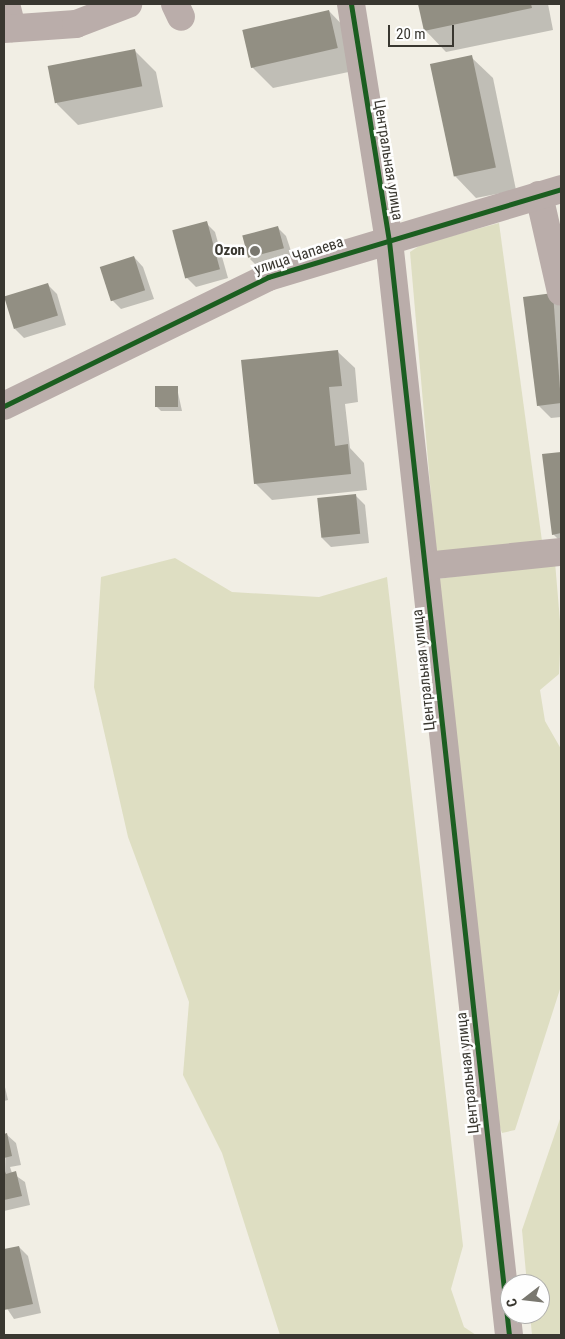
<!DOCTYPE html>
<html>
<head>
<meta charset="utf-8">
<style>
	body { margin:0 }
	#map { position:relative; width:565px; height:1339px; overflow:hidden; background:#f1eee4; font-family:"Roboto Condensed",sans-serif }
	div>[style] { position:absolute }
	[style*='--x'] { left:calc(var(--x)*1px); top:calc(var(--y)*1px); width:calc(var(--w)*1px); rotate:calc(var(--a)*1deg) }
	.green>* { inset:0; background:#dedec2 }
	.shadow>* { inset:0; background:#0003 }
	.building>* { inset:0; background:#928f83; transform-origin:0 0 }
	.minor>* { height:28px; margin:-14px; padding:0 14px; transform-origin:14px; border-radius:14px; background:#baadaa }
	.cycleway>* { height:5px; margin:-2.5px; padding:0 2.5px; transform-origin:2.5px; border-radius:2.5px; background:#1b5e20 }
	.dots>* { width:14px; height:14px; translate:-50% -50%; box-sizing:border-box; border:2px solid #fefefe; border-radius:50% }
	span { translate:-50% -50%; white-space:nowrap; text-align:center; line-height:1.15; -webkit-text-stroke:5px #fefefe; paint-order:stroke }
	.street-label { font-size:15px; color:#393730 }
	.poi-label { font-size:15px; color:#393730; font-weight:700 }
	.right { translate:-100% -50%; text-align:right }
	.frame { position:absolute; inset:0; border:5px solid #393730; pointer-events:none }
	.north { position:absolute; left:500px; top:1274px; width:50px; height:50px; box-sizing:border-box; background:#fefefe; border:1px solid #afaeac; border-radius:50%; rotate:254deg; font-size:14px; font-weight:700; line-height:20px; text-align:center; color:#393730 }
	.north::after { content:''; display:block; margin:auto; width:18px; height:22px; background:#79776f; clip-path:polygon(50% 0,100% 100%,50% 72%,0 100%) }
	.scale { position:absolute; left:388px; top:25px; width:66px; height:22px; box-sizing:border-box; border:2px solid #393730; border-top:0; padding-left:6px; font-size:15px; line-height:18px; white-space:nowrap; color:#393730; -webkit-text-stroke:4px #fefefe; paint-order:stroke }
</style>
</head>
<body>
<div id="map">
	<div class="green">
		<i style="clip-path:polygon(499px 223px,542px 541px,436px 553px,410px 252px,422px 244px)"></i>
		<i style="clip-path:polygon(175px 558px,232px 592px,319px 597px,387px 577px,463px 1246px,451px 1289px,464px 1327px,476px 1335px,280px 1335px,222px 1153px,183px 1075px,189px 1002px,128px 837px,94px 687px,101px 577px)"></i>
		<i style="clip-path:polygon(555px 562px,561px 633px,559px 674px,540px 690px,545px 721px,561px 749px,561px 986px,515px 1130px,502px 1133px,494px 1110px,438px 579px)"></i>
		<i style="clip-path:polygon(561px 1116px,561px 1335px,532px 1335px,530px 1314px,540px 1314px,540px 1284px,527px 1284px,522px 1230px)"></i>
	</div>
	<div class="shadow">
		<i style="clip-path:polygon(419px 4px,548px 4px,553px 30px,446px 52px,425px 30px)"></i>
		<i style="clip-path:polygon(329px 11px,350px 33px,358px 70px,273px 88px,251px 66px)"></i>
		<i style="clip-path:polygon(134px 50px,156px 72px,163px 107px,78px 125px,57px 104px,49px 68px)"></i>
		<i style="clip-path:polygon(471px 57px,493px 78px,516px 190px,476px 198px,455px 176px)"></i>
		<i style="clip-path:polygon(206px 223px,215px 232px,228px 278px,196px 287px,187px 278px,174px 232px)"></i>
		<i style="clip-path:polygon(277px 227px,286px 236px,293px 257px,259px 268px,250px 259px)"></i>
		<i style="clip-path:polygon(134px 257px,143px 267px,154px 299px,121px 309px,112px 300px)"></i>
		<i style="clip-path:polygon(48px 285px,57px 294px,66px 325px,24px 338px,15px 329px)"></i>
		<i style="clip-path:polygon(525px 298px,561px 303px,561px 417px,551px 418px,538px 405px)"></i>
		<i style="clip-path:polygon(338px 352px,355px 368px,358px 402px,345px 404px,350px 448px,364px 463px,367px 490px,272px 500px,255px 483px)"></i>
		<i style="clip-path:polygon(177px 388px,182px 411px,161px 411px,157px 407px)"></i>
		<i style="clip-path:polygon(561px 453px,561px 542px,553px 534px,543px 455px)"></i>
		<i style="clip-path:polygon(356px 496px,365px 505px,369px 543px,331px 547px,322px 538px)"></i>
		<i style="clip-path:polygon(4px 1083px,8px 1100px,4px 1101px)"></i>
		<i style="clip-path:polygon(6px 1134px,16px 1143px,21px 1165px,10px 1167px,12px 1173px,25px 1182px,30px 1205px,4px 1211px)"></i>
		<i style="clip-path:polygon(19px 1247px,28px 1256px,41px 1313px,14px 1319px,4px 1304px,4px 1251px)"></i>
	</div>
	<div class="building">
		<i style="clip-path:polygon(418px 4px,531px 4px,532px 8px,424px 31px)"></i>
		<i style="left:329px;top:10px;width:39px;height:89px;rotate:77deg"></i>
		<i style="left:135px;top:49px;width:38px;height:89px;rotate:79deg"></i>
		<i style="left:472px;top:55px;width:115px;height:43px;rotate:78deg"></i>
		<i style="left:207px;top:221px;width:50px;height:36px;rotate:75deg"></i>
		<i style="left:278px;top:226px;width:23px;height:37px;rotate:75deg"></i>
		<i style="left:134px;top:256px;width:36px;height:36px;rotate:72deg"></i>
		<i style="left:48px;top:283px;width:34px;height:46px;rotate:73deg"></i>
		<i style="clip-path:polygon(553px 293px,561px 403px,537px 406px,523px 297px)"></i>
		<i style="clip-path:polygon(338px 350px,342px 386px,329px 387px,335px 446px,348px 444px,351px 474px,254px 484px,241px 360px)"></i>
		<i style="left:178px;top:386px;width:21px;height:23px;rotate:90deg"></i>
		<i style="clip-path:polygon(561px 452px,561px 533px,552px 535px,542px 454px)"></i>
		<i style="left:356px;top:494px;width:40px;height:39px;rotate:84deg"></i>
		<i style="clip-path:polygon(7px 1133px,12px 1156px,4px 1158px,4px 1134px)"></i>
		<i style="clip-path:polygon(4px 1169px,6px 1174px,16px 1171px,22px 1196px,4px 1200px)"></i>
		<i style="clip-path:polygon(19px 1246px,33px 1304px,4px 1310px,4px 1249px)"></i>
	</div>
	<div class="minor">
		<i style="--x:6;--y:4;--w:25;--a:76"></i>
		<i style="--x:175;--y:4;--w:14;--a:65"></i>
		<i style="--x:351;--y:4;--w:240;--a:80.9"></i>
		<i style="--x:389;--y:241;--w:1101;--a:83.74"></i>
		<i style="--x:4;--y:29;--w:72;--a:-4"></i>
		<i style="--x:76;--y:24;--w:56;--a:-21"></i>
		<i style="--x:539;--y:195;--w:99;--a:77.2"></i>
		<i style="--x:4;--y:406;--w:294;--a:-26"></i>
		<i style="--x:268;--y:277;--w:306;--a:-16.7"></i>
		<i style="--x:425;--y:566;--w:137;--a:-5.9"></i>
	</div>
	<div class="cycleway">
		<i style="--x:351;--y:4;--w:240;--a:80.9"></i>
		<i style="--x:389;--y:241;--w:1101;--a:83.74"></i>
		<i style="--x:4;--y:406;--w:294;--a:-26"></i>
		<i style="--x:268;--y:277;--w:306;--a:-16.7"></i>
	</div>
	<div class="dots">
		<i style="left:255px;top:251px;background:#79776f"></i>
	</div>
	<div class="street-label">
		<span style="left:388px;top:160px;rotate:81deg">Центральная улица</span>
		<span style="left:299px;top:256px;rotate:-18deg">улица Чапаева</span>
		<span style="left:424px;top:670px;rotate:-96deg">Центральная улица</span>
		<span style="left:468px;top:1073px;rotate:-96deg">Центральная улица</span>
	</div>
	<div class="poi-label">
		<span class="right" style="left:245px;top:251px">Ozon</span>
	</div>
	<div class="frame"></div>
	<div class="north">С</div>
	<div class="scale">20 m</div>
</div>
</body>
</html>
